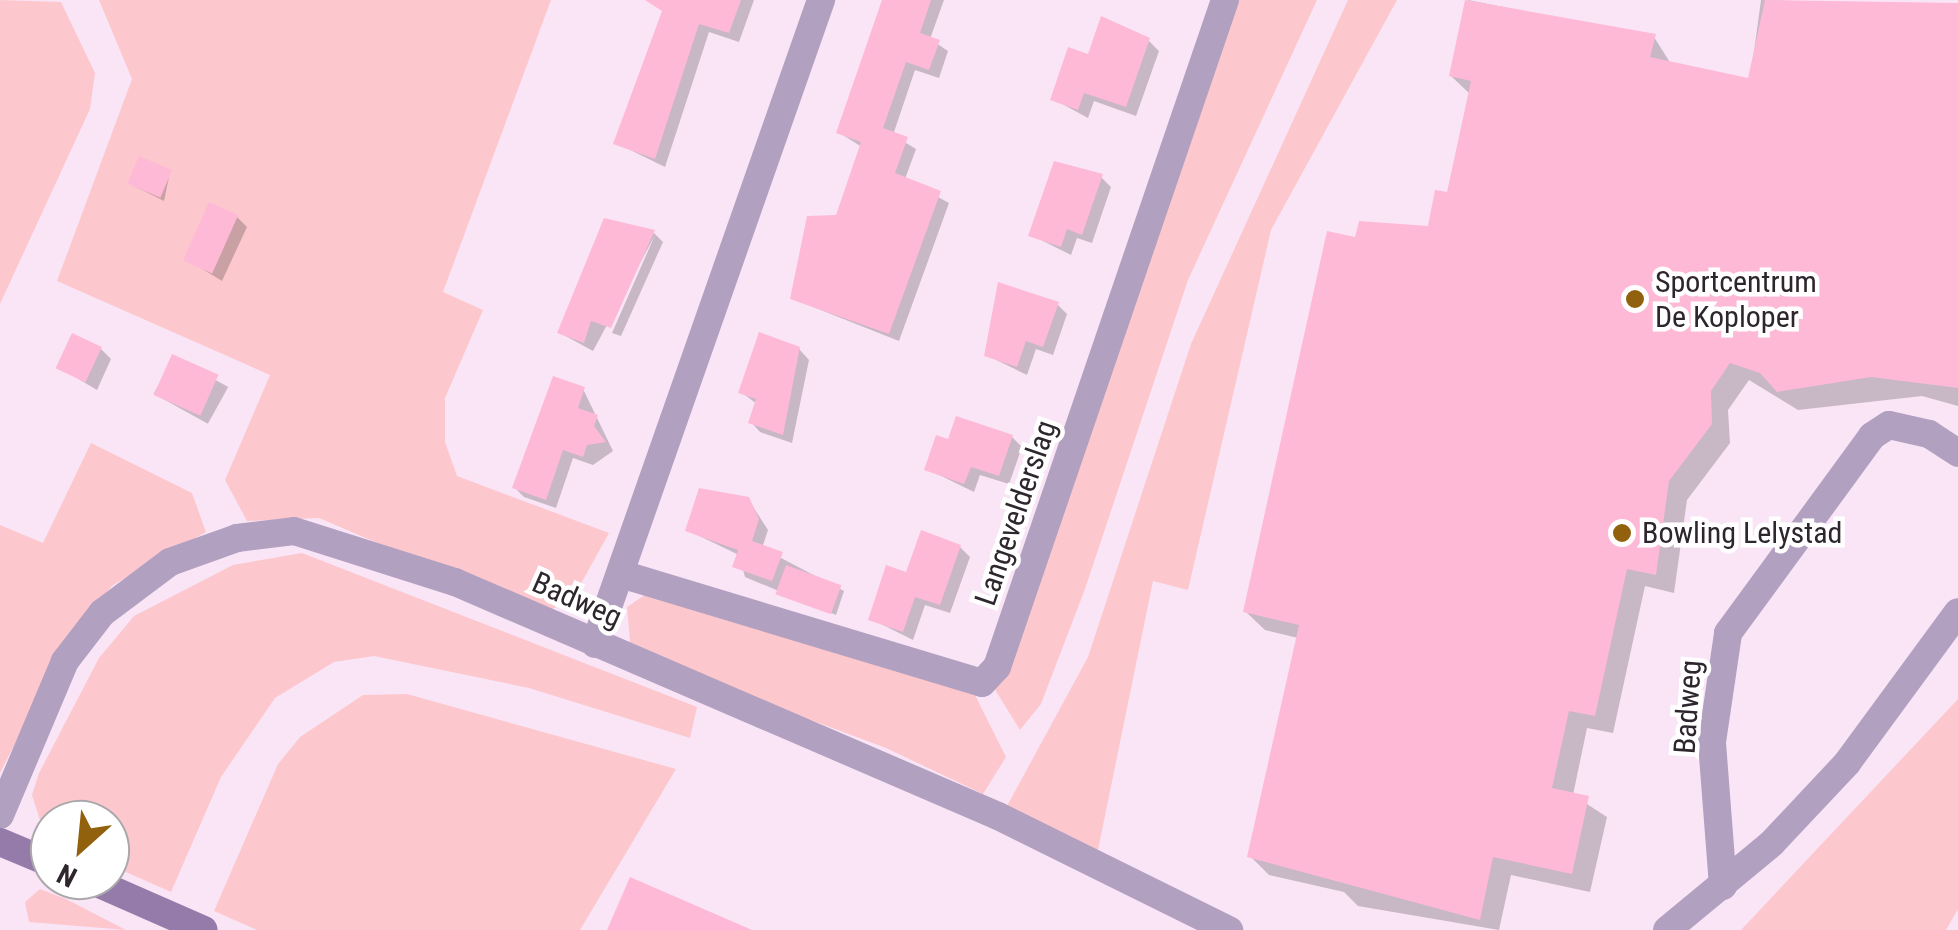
<!DOCTYPE html>
<html>
<head>
<meta charset="utf-8">
<style>
	body { margin:0 }
	#map { position:relative; width:1958px; height:930px; overflow:hidden; background:#fae5f7; font-family:"Roboto Condensed",sans-serif }
	div>[style] { position:absolute }
	[style*='--x'] { left:calc(var(--x)*1px); top:calc(var(--y)*1px); width:calc(var(--w)*1px); rotate:calc(var(--a)*1deg) }
	.green>* { inset:0; background:#fcc8cd }
	.shadow>* { inset:0; background:#0003; transform-origin:0 0 }
	.building>* { inset:0; background:#feb9d7; transform-origin:0 0 }
	.minor>* { height:28px; margin:-14px; padding:0 14px; transform-origin:14px; border-radius:14px; background:#b2a0c0 }
	.secondary>* { height:28px; margin:-14px; padding:0 14px; transform-origin:14px; border-radius:14px; background:#957ba9 }
	.dots>* { width:28px; height:28px; translate:-50% -50%; box-sizing:border-box; border:5px solid #fff; border-radius:50% }
	span { translate:-50% -50%; white-space:nowrap; text-align:center; line-height:1.15; -webkit-text-stroke:9px #fff; paint-order:stroke }
	.poi-label { font-size:30px; color:#2d262c }
	.left { translate:0 -50%; text-align:left }
	.street-label { font-size:30px; color:#2d262c }
	.north { position:absolute; left:30px; top:800px; width:100px; height:100px; box-sizing:border-box; background:#fff; border:2px solid #aba8ab; border-radius:50%; rotate:207deg; font-size:28px; font-weight:700; line-height:40px; text-align:center; color:#2d262c }
	.north::after { content:''; display:block; margin:auto; width:35px; height:45px; background:#91610d; clip-path:polygon(50% 0,100% 100%,50% 72%,0 100%) }
</style>
</head>
<body>
<div id="map">
	<div class="green">
		<i style="clip-path:polygon(0 0,61px 2px,95px 73px,90px 109px,0 304px)"></i>
		<i style="clip-path:polygon(99px 0,551px 0,443px 292px,483px 310px,445px 398px,445px 442px,457px 476px,609px 533px,573px 598px,543px 614px,319px 518px,247px 521px,225px 480px,270px 375px,57px 281px,132px 79px)"></i>
		<i style="clip-path:polygon(1239px 0,1317px 0,1188px 280px,1085px 589px,1041px 704px,1020px 730px,994px 688px)"></i>
		<i style="clip-path:polygon(1348px 0,1397px 0,1271px 230px,1188px 590px,1153px 581px,1098px 850px,1007px 806px,1088px 657px,1191px 344px)"></i>
		<i style="clip-path:polygon(91px 443px,192px 493px,206px 532px,113px 585px,72px 632px,0 773px,0 525px,43px 543px)"></i>
		<i style="clip-path:polygon(302px 553px,697px 707px,690px 738px,529px 688px,374px 656px,334px 662px,275px 698px,221px 777px,171px 892px,110px 865px,110px 820px,50px 820px,50px 835px,43px 830px,32px 795px,39px 773px,99px 658px,134px 616px,233px 565px)"></i>
		<i style="clip-path:polygon(652px 590px,975px 695px,1006px 757px,983px 794px,886px 748px,631px 653px,627px 607px)"></i>
		<i style="clip-path:polygon(407px 694px,676px 769px,580px 930px,257px 930px,214px 911px,278px 764px,300px 737px,363px 695px)"></i>
		<i style="clip-path:polygon(1958px 699px,1958px 909px,1946px 930px,1741px 930px)"></i>
		<i style="clip-path:polygon(40px 889px,66px 899px,126px 930px,29px 922px,25px 902px)"></i>
	</div>
	<div class="shadow">
		<i style="clip-path:polygon(696px 0,754px 0,739px 42px,709px 32px,665px 167px,616px 143px)"></i>
		<i style="clip-path:polygon(885px 0,944px 0,930px 39px,948px 51px,939px 78px,915px 70px,893px 135px,916px 149px,905px 179px,949px 203px,899px 341px,793px 299px,838px 218px,862px 147px,838px 132px)"></i>
		<i style="clip-path:polygon(1468px 0,1654px 37px,1671px 64px,1750px 81px,1761px 0,1958px 6px,1958px 406px,1922px 396px,1798px 410px,1749px 380px,1728px 410px,1730px 443px,1687px 500px,1674px 593px,1645px 586px,1613px 733px,1587px 728px,1573px 795px,1607px 817px,1590px 892px,1511px 875px,1499px 930px,1358px 906px,1344px 892px,1269px 875px,1250px 856px,1298px 638px,1265px 630px,1246px 612px,1357px 240px,1430px 229px,1449px 195px,1471px 95px,1451px 76px)"></i>
		<i style="clip-path:polygon(1149px 41px,1159px 51px,1136px 116px,1094px 101px,1088px 118px,1053px 99px,1090px 57px)"></i>
		<i style="clip-path:polygon(170px 172px,164px 201px,130px 184px)"></i>
		<i style="clip-path:polygon(1101px 177px,1111px 187px,1092px 243px,1077px 238px,1071px 255px,1031px 235px)"></i>
		<i style="clip-path:polygon(237px 217px,247px 227px,222px 281px,186px 259px)"></i>
		<i style="clip-path:polygon(605px 220px,653px 232px,663px 242px,621px 336px,612px 333px,655px 235px,593px 351px,560px 333px)"></i>
		<i style="clip-path:polygon(1058px 305px,1067px 314px,1053px 355px,1036px 349px,1027px 375px,986px 355px)"></i>
		<i style="clip-path:polygon(101px 349px,111px 359px,97px 390px,60px 368px)"></i>
		<i style="clip-path:polygon(799px 349px,809px 360px,792px 443px,760px 432px,751px 422px,757px 404px,741px 392px)"></i>
		<i style="left:174px;top:357px;width:62px;height:42px;rotate:29deg"></i>
		<i style="clip-path:polygon(583px 389px,613px 451px,593px 465px,573px 458px,556px 508px,524px 497px,515px 488px)"></i>
		<i style="clip-path:polygon(1012px 437px,1022px 447px,1009px 484px,980px 475px,974px 492px,927px 469px,950px 442px)"></i>
		<i style="clip-path:polygon(748px 499px,768px 530px,762px 548px,844px 591px,836px 615px,745px 577px,739px 555px,687px 530px)"></i>
		<i style="clip-path:polygon(960px 547px,970px 557px,950px 613px,925px 605px,913px 640px,871px 619px,908px 576px)"></i>
	</div>
	<div class="building">
		<i style="clip-path:polygon(645px 0,741px 0,729px 33px,699px 24px,655px 159px,613px 144px,662px 11px)"></i>
		<i style="clip-path:polygon(882px 0,931px 0,920px 33px,940px 40px,929px 70px,906px 62px,883px 128px,908px 137px,895px 173px,941px 191px,889px 334px,790px 299px,807px 216px,836px 215px,861px 142px,836px 133px)"></i>
		<i style="clip-path:polygon(1465px 0,1656px 34px,1650px 57px,1748px 78px,1765px 0,1958px 3px,1958px 388px,1871px 377px,1777px 392px,1760px 373px,1730px 363px,1711px 391px,1712px 424px,1669px 481px,1656px 575px,1627px 569px,1595px 716px,1569px 711px,1552px 788px,1589px 796px,1572px 874px,1493px 857px,1480px 920px,1247px 857px,1299px 625px,1243px 612px,1327px 231px,1355px 237px,1359px 221px,1428px 226px,1435px 190px,1447px 192px,1471px 81px,1449px 76px)"></i>
		<i style="clip-path:polygon(1101px 16px,1150px 38px,1126px 107px,1084px 93px,1078px 110px,1050px 100px,1068px 47px,1088px 54px)"></i>
		<i style="left:139px;top:156px;width:36px;height:30px;rotate:23deg"></i>
		<i style="clip-path:polygon(1054px 161px,1103px 174px,1082px 235px,1067px 229px,1061px 247px,1028px 236px)"></i>
		<i style="left:209px;top:202px;width:32px;height:64px;rotate:24deg"></i>
		<i style="clip-path:polygon(604px 218px,655px 230px,611px 328px,591px 321px,584px 343px,557px 333px)"></i>
		<i style="clip-path:polygon(998px 282px,1059px 302px,1043px 347px,1026px 341px,1017px 367px,984px 356px)"></i>
		<i style="clip-path:polygon(759px 332px,800px 347px,783px 435px,748px 423px,756px 399px,738px 393px)"></i>
		<i style="left:72px;top:333px;width:33px;height:39px;rotate:25deg"></i>
		<i style="left:172px;top:354px;width:51px;height:45px;rotate:24deg"></i>
		<i style="clip-path:polygon(553px 376px,585px 387px,578px 408px,598px 415px,594px 426px,606px 442px,587px 445px,583px 457px,563px 450px,546px 500px,512px 488px)"></i>
		<i style="clip-path:polygon(956px 416px,1013px 435px,999px 476px,971px 467px,964px 484px,924px 470px,936px 435px,948px 439px)"></i>
		<i style="clip-path:polygon(699px 488px,749px 497px,759px 519px,752px 541px,783px 552px,772px 581px,732px 567px,738px 550px,685px 531px)"></i>
		<i style="clip-path:polygon(921px 530px,961px 545px,940px 605px,915px 597px,903px 632px,868px 620px,886px 565px,906px 572px)"></i>
		<i style="left:786px;top:565px;width:59px;height:31px;rotate:20deg"></i>
		<i style="clip-path:polygon(630px 877px,752px 930px,607px 930px)"></i>
	</div>
	<div class="minor">
		<i style="--x:621;--y:574;--w:377;--a:16.8"></i>
		<i style="--x:982;--y:683;--w:22;--a:-47"></i>
		<i style="--x:997;--y:667;--w:705;--a:-71.13"></i>
		<i style="--x:595;--y:644;--w:683;--a:-70.66"></i>
		<i style="--x:0;--y:815;--w:167;--a:-67.1"></i>
		<i style="--x:65;--y:661;--w:61;--a:-52.4"></i>
		<i style="--x:102;--y:613;--w:85;--a:-36.9"></i>
		<i style="--x:170;--y:562;--w:71;--a:-19.7"></i>
		<i style="--x:237;--y:538;--w:57;--a:-7"></i>
		<i style="--x:294;--y:531;--w:169;--a:17.6"></i>
		<i style="--x:455;--y:582;--w:591;--a:23.31"></i>
		<i style="--x:998;--y:816;--w:258;--a:26.3"></i>
		<i style="--x:1723;--y:886;--w:144;--a:-94.4"></i>
		<i style="--x:1712;--y:742;--w:110;--a:-81.6"></i>
		<i style="--x:1728;--y:633;--w:244;--a:-53.8"></i>
		<i style="--x:1872;--y:436;--w:20;--a:-33"></i>
		<i style="--x:1889;--y:425;--w:41;--a:12.7"></i>
		<i style="--x:1929;--y:434;--w:35;--a:33"></i>
		<i style="--x:1667;--y:930;--w:136;--a:-39.6"></i>
		<i style="--x:1772;--y:843;--w:110;--a:-46.8"></i>
		<i style="--x:1847;--y:763;--w:187;--a:-53.7"></i>
	</div>
	<div class="secondary">
		<i style="--x:0;--y:842;--w:54;--a:22.8"></i>
		<i style="--x:90;--y:880;--w:124;--a:23.7"></i>
	</div>
	<div class="dots">
		<i style="left:1635px;top:299px;background:#91610d"></i>
		<i style="left:1622px;top:533px;background:#91610d"></i>
	</div>
	<div class="poi-label">
		<span class="left" style="left:1655px;top:299px">Sportcentrum<br>De Koploper</span>
		<span class="left" style="left:1642px;top:533px">Bowling Lelystad</span>
	</div>
	<div class="street-label">
		<span style="left:1016px;top:513px;rotate:-71deg">Langevelderslag</span>
		<span style="left:577px;top:600px;rotate:24deg">Badweg</span>
		<span style="left:1688px;top:707px;rotate:-86deg">Badweg</span>
	</div>
	<div class="north">N</div>
</div>
</body>
</html>
